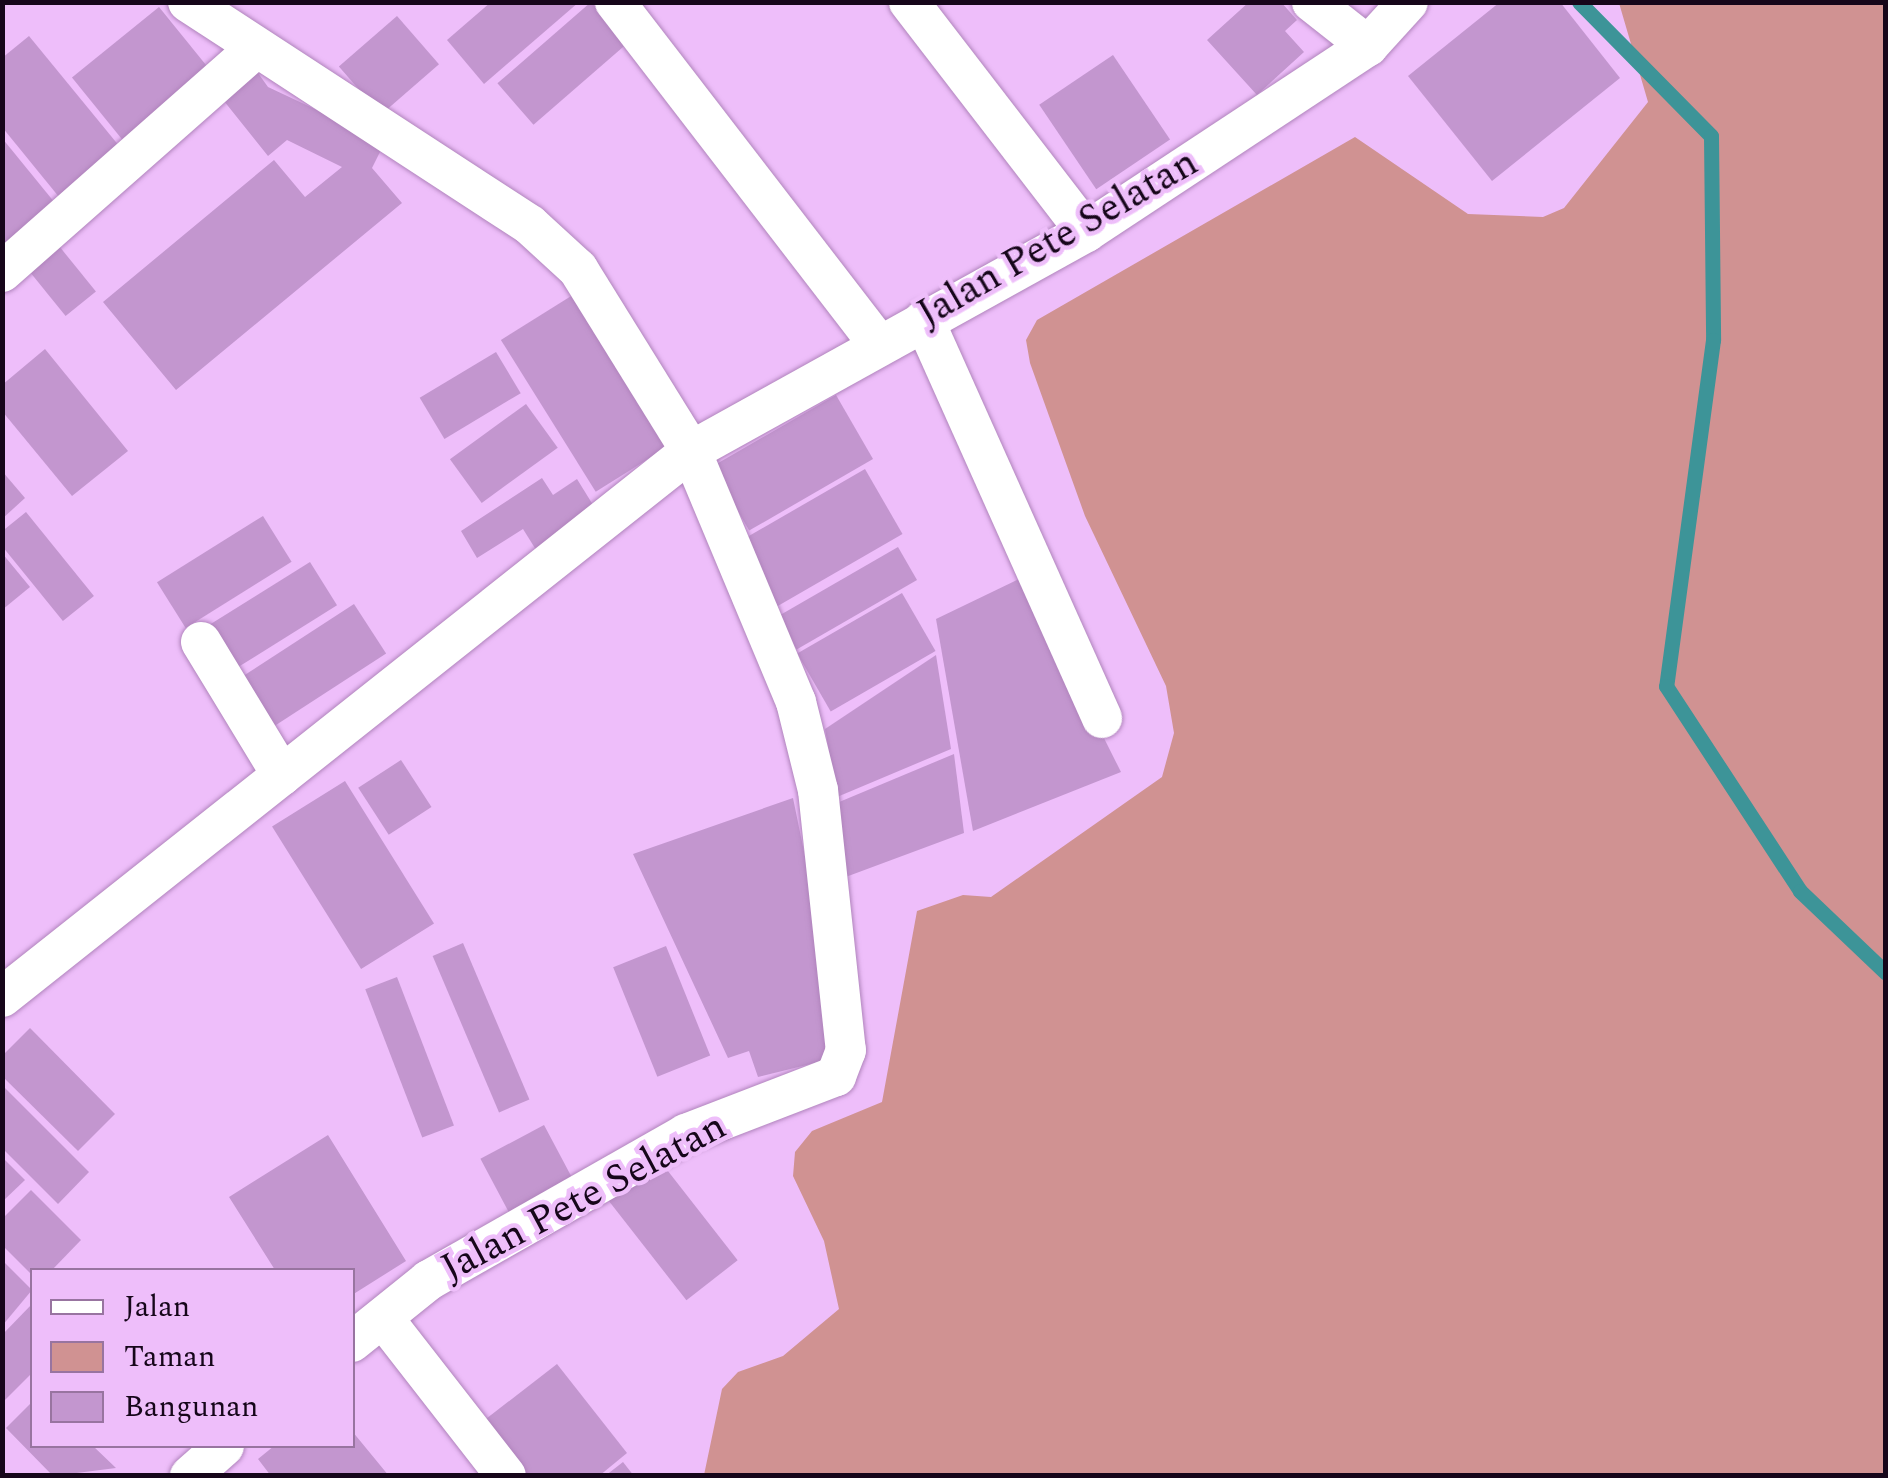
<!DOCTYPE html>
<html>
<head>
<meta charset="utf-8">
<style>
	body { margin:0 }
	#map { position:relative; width:1888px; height:1478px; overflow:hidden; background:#eebefa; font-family:Spectral,serif }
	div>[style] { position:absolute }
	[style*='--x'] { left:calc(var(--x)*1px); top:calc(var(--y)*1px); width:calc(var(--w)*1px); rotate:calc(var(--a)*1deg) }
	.green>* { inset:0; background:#d09292 }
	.stream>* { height:15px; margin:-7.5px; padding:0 7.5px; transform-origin:7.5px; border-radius:7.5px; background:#3d9498 }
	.building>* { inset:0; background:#c396cf; transform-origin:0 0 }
	.roads { filter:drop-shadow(0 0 2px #b084bc) drop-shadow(0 0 2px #b084bc) }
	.street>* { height:40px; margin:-20px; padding:0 20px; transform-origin:20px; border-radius:20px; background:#fff }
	span { translate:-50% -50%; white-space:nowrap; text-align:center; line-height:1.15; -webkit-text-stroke:9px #eebefa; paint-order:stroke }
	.street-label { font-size:40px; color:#16061a }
	.frame { position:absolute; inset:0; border:5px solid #16061a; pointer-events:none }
	.legend { position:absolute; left:30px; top:1268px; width:325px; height:180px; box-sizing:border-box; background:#eebefa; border:2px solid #9874a0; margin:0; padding:12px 18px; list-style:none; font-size:30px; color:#16061a }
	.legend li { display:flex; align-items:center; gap:20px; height:50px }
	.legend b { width:50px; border:2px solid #9874a0 }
</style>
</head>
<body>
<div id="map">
	<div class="green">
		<i style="clip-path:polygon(1619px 3px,1885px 3px,1885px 1475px,704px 1475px,722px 1389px,738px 1372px,783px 1356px,839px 1309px,824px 1241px,793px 1176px,795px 1152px,812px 1131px,882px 1102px,917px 911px,963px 895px,991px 897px,1162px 777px,1174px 733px,1166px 686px,1085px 516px,1030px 363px,1026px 340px,1037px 320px,1355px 137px,1468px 214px,1543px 217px,1564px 208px,1648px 102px)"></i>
	</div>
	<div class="stream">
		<i style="--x:1579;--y:2;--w:188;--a:45.4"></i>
		<i style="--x:1711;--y:136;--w:204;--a:89.4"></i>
		<i style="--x:1713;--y:340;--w:349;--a:97.7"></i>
		<i style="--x:1666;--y:686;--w:245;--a:56.8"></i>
		<i style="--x:1800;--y:891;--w:119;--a:43.6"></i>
	</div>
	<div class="building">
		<i style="clip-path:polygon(491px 2px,579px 2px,484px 84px,447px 40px)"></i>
		<i style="left:591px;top:2px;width:55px;height:124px;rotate:49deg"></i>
		<i style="clip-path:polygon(1249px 2px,1281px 2px,1297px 20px,1285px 31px,1304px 52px,1257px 95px,1207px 40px)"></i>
		<i style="clip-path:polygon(1500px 2px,1560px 2px,1620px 78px,1492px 181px,1408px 76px)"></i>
		<i style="left:159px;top:7px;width:84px;height:112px;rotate:51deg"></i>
		<i style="left:397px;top:16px;width:64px;height:77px;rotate:49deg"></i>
		<i style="clip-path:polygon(29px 36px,120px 147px,59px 197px,2px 127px,2px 58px)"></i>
		<i style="left:1113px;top:55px;width:102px;height:89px;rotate:56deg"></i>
		<i style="clip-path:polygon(258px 73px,268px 87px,385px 142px,372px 168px,402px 203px,176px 390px,103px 302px,274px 160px,305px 197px,342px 167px,287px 140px,268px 156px,224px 101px)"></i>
		<i style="clip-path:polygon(2px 138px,55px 203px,2px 247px)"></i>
		<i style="left:55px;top:241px;width:65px;height:39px;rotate:51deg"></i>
		<i style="left:584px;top:288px;width:179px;height:98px;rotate:58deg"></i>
		<i style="clip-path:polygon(45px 349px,128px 451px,72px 496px,2px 411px,2px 385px)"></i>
		<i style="left:496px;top:352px;width:48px;height:89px;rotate:59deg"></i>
		<i style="left:836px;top:395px;width:74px;height:143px;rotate:60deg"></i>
		<i style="left:526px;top:404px;width:54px;height:94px;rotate:54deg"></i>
		<i style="left:865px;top:469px;width:75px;height:145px;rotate:60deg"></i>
		<i style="clip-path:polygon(2px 471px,25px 498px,2px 519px)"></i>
		<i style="clip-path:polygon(542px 478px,553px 495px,577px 479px,598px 513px,538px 553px,523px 529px,477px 558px,461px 531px)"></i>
		<i style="left:26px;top:512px;width:108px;height:40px;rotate:51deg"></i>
		<i style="left:263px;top:516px;width:54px;height:125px;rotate:58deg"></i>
		<i style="left:898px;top:547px;width:38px;height:139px;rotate:60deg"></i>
		<i style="clip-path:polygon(2px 553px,30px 587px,2px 610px)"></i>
		<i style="left:310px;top:562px;width:51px;height:127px;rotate:58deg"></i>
		<i style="clip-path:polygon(1023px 577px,1121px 772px,973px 831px,936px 619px)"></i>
		<i style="left:902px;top:593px;width:67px;height:121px;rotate:60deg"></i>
		<i style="left:354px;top:604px;width:59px;height:146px;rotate:57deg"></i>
		<i style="clip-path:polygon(936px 655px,951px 749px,837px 797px,825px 729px)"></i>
		<i style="clip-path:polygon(954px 754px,964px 833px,843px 878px,832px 805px)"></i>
		<i style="left:401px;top:760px;width:56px;height:51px;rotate:57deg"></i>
		<i style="left:345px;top:781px;width:168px;height:86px;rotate:58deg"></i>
		<i style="clip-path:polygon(793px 798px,832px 988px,831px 1059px,758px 1077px,749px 1051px,728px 1058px,633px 854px)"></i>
		<i style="left:463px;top:943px;width:170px;height:33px;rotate:67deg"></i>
		<i style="left:666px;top:946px;width:118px;height:57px;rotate:68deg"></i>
		<i style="left:397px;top:977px;width:159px;height:34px;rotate:69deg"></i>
		<i style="clip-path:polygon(30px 1028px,115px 1114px,78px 1151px,2px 1076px,2px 1056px)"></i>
		<i style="clip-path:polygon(2px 1085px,89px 1172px,58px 1204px,2px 1148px)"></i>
		<i style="left:544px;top:1125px;width:60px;height:72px;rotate:62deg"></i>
		<i style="clip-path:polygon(328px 1135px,406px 1261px,352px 1295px,352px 1270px,275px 1270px,229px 1197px)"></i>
		<i style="clip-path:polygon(2px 1157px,25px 1180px,2px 1202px)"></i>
		<i style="left:657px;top:1157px;width:131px;height:65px;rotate:52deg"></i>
		<i style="clip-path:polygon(31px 1190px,81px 1240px,52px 1270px,32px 1275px,2px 1245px,2px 1219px)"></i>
		<i style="clip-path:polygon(2px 1260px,32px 1290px,2px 1326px)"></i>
		<i style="clip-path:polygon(32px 1304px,32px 1373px,2px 1403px,2px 1335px)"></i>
		<i style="clip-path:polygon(557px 1364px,627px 1453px,599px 1476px,523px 1476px,482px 1422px)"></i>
		<i style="clip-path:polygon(32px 1402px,32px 1446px,93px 1446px,116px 1468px,53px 1476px,6px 1428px)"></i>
		<i style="clip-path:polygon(352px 1431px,389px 1476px,271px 1476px,258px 1459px,274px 1446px,352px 1446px)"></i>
		<i style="clip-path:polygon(623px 1462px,634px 1476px,605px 1476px)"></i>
	</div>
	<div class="roads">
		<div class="street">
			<i style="--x:188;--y:2;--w:408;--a:33.1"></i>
			<i style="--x:530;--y:225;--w:65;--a:42.5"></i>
			<i style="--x:578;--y:269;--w:214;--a:58.2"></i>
			<i style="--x:691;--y:451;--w:272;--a:67.3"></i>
			<i style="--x:796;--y:702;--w:91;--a:76"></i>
			<i style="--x:818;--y:790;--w:262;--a:83.9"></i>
			<i style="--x:846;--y:1050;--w:28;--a:111"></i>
			<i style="--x:836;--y:1076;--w:161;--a:158.9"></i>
			<i style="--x:686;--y:1134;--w:296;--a:150.4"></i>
			<i style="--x:429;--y:1280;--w:99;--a:141.2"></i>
			<i style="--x:615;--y:2;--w:428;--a:52.4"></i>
			<i style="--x:909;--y:2;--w:290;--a:52.4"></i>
			<i style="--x:1312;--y:2;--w:71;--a:38.2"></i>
			<i style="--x:2;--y:272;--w:334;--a:-41.4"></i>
			<i style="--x:924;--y:320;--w:436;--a:65.9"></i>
			<i style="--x:201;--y:642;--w:156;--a:58.7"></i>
			<i style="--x:2;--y:997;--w:879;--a:-38.4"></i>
			<i style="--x:691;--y:451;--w:452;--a:-29"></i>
			<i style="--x:1086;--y:232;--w:338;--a:-33.4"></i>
			<i style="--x:1368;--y:46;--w:59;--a:-47.7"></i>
			<i style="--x:383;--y:1318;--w:200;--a:52.1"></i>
			<i style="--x:190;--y:1476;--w:45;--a:-41.4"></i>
		</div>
	</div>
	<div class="street-label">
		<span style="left:1058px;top:239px;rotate:-30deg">Jalan Pete Selatan</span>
		<span style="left:584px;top:1198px;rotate:-28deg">Jalan Pete Selatan</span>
	</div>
	<div class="frame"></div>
	<ul class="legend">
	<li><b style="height:12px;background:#fff"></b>Jalan</li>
	<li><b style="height:28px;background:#d09292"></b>Taman</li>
	<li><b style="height:28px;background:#c396cf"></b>Bangunan</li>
	</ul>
</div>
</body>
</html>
